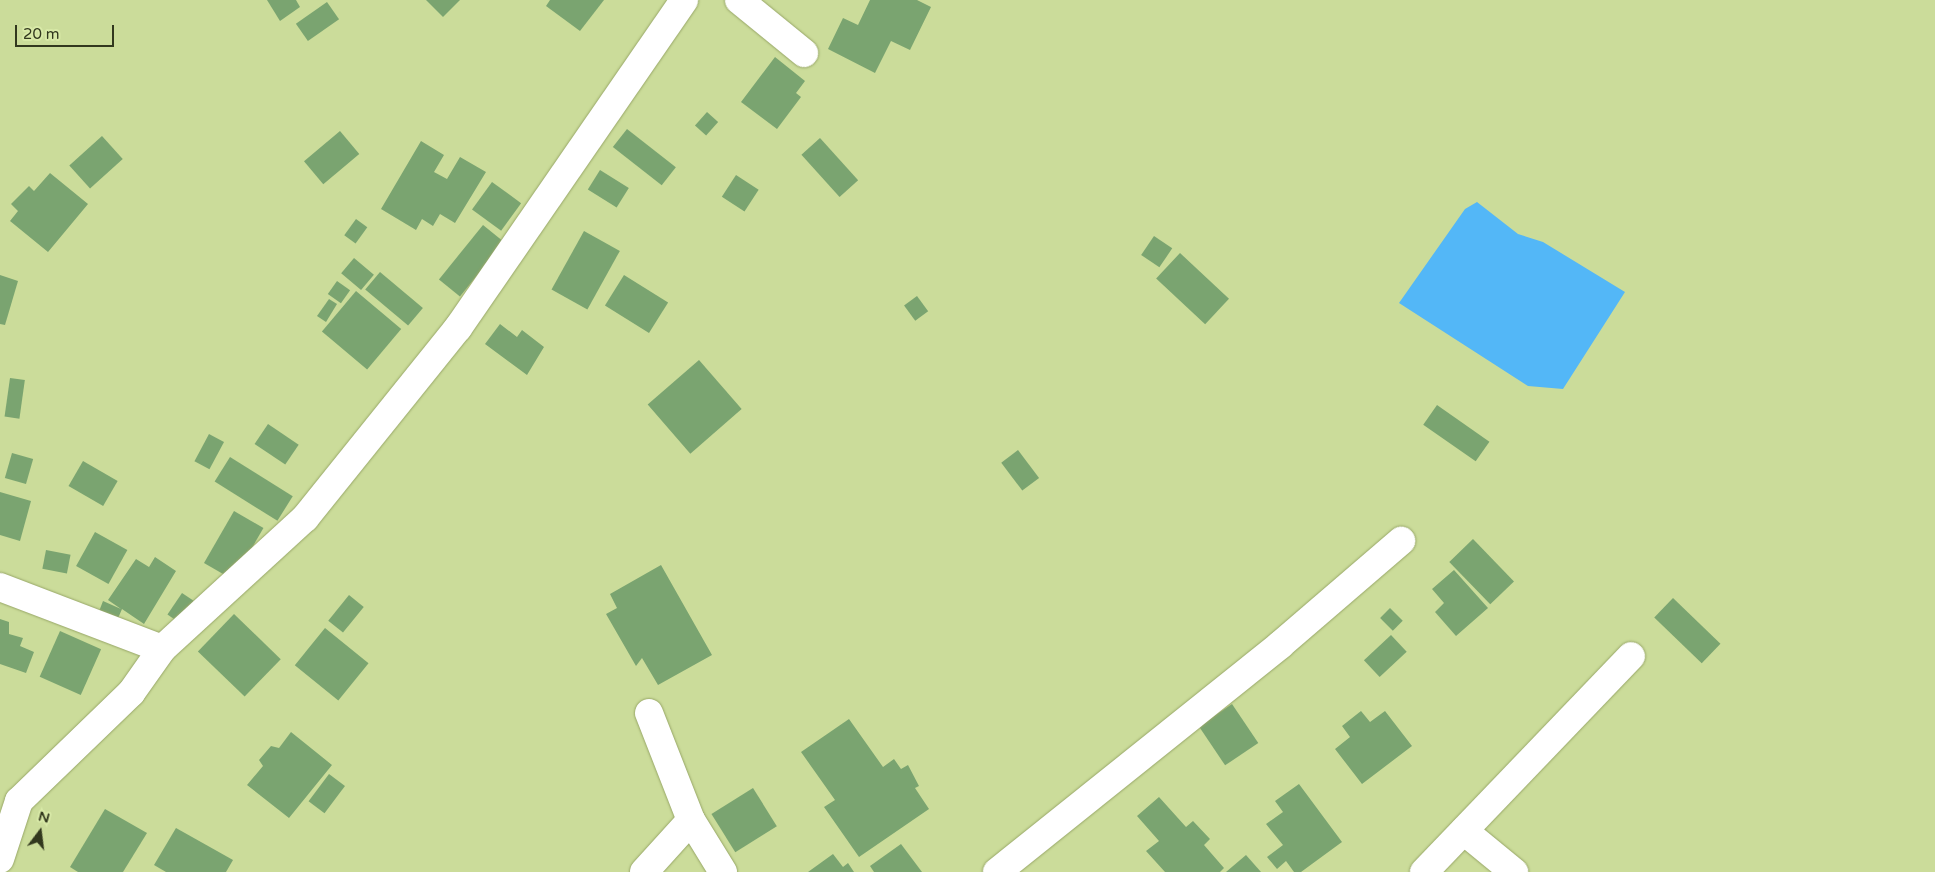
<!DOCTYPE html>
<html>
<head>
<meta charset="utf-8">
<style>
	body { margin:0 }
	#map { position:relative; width:1935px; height:872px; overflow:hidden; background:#cbdc9a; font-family:"Varela Round",sans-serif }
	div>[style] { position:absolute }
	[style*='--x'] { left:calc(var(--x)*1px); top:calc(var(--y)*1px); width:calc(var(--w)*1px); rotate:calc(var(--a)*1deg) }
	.water>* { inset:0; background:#53b7f7 }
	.building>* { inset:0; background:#7aa470; transform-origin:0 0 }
	.roads { filter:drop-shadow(0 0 1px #98a768) drop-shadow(0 0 1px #98a768) }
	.minor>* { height:28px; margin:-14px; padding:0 14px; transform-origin:14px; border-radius:14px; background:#fff }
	span { translate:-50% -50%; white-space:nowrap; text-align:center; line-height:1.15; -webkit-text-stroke:5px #d8e9a7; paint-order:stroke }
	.north { position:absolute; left:15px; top:807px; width:50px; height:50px; -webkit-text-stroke:4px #d8e9a7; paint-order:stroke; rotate:15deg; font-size:14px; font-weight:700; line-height:20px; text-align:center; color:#32381e }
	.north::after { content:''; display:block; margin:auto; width:18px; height:22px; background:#32381e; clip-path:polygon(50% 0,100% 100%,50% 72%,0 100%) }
	.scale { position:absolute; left:15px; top:25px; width:99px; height:22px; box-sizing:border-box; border:2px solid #32381e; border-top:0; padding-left:6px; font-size:15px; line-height:18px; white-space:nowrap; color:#32381e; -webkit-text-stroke:4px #d8e9a7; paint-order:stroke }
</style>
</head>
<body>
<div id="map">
	<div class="water">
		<i style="clip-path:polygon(1477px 202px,1518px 234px,1543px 242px,1625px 292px,1563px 389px,1528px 386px,1399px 303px,1465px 209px)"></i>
	</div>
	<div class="building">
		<i style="clip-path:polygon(267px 0,296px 0,300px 7px,280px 21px)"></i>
		<i style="clip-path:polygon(426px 0,460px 0,443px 17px)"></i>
		<i style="clip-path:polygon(550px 0,604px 0,580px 31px,546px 6px)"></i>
		<i style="clip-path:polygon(870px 0,917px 0,931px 7px,910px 50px,891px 41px,875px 73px,828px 49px,843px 18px,858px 25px)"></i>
		<i style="left:327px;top:2px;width:21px;height:38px;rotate:55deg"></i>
		<i style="clip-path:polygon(775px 57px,805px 81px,796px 93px,801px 97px,777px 129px,741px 102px)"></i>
		<i style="left:707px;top:112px;width:15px;height:18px;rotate:42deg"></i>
		<i style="left:627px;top:129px;width:62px;height:23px;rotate:38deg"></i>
		<i style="left:340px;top:131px;width:30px;height:47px;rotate:50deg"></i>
		<i style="left:102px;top:136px;width:31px;height:44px;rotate:48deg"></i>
		<i style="left:820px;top:138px;width:57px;height:25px;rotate:48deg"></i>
		<i style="clip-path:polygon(421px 141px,444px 155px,434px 172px,447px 179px,460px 157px,486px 172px,455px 223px,440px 214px,433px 226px,422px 219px,416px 230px,381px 209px)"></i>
		<i style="left:600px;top:170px;width:34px;height:23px;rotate:32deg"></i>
		<i style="clip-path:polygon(50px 173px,88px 204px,48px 252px,10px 221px,18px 211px,11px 204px,29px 186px,34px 191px)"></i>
		<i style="left:736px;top:175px;width:27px;height:26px;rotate:33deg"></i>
		<i style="left:492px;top:182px;width:36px;height:34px;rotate:36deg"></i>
		<i style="left:356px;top:219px;width:14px;height:20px;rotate:36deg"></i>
		<i style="left:483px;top:225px;width:27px;height:70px;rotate:39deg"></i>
		<i style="left:584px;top:231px;width:41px;height:67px;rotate:29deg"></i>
		<i style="left:1154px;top:236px;width:22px;height:23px;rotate:34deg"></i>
		<i style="left:1180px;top:253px;width:67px;height:35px;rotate:43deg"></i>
		<i style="left:354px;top:258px;width:26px;height:20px;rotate:40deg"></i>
		<i style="left:380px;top:272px;width:56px;height:23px;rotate:40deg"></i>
		<i style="clip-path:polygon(0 275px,18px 281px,5px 325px,0 324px)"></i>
		<i style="left:624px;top:275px;width:52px;height:36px;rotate:32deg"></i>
		<i style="left:337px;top:281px;width:16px;height:16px;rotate:35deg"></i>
		<i style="left:356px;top:291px;width:59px;height:53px;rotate:40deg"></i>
		<i style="left:917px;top:296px;width:19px;height:16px;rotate:54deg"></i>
		<i style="clip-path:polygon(329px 299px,337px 304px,326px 322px,317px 316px)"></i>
		<i style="clip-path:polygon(500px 324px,517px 337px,522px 330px,544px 347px,527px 375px,485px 344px)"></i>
		<i style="left:699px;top:360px;width:65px;height:68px;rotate:49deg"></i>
		<i style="left:10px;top:378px;width:15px;height:39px;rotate:8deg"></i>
		<i style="left:1437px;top:405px;width:64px;height:24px;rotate:35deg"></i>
		<i style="left:268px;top:424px;width:37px;height:24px;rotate:34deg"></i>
		<i style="left:209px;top:434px;width:17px;height:31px;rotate:28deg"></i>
		<i style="left:1018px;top:450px;width:35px;height:21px;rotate:53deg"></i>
		<i style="left:12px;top:453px;width:22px;height:26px;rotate:16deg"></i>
		<i style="left:230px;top:457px;width:74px;height:29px;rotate:32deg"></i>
		<i style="left:83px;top:461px;width:40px;height:29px;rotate:30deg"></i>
		<i style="clip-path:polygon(0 492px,31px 501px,20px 541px,0 535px)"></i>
		<i style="left:234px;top:511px;width:34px;height:60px;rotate:30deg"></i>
		<i style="left:95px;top:532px;width:37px;height:39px;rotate:29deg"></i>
		<i style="left:1473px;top:539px;width:59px;height:33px;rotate:46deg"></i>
		<i style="left:46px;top:550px;width:25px;height:19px;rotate:11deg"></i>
		<i style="clip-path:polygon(155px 557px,176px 571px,144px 624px,122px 609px,116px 623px,98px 614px,103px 601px,121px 609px,108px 600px,136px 559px,149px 567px)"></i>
		<i style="clip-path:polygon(661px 565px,712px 655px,658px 685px,642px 658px,636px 666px,606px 614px,617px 608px,610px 594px)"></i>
		<i style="clip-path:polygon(1454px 570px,1488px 608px,1456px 636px,1435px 612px,1444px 603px,1432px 589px)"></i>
		<i style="left:182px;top:593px;width:14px;height:26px;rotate:34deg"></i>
		<i style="left:349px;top:595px;width:19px;height:33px;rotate:39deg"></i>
		<i style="left:1673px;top:598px;width:66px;height:27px;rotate:44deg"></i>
		<i style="left:1390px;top:608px;width:18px;height:14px;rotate:45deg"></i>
		<i style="left:234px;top:614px;width:65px;height:52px;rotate:44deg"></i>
		<i style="clip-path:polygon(0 619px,9px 622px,9px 634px,23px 638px,20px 646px,34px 652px,26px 673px,0 664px)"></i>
		<i style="left:325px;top:628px;width:56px;height:48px;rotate:39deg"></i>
		<i style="left:60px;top:631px;width:45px;height:50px;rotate:24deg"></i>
		<i style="left:1391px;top:635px;width:23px;height:37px;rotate:47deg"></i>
		<i style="left:1232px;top:704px;width:47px;height:40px;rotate:56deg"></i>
		<i style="clip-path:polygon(1361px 711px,1370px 722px,1385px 711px,1412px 746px,1362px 784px,1335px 749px,1350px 737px,1342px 726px)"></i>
		<i style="clip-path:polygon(849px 719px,883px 767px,894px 759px,901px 769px,908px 765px,919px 786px,915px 788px,929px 809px,859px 857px,824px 807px,835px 800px,801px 752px)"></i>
		<i style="clip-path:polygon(291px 732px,332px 765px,289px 818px,247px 785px,263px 766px,259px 760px,271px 746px,279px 748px)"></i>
		<i style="left:329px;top:774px;width:20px;height:34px;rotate:37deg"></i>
		<i style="clip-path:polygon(1299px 784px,1342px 842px,1301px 872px,1294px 872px,1286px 861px,1277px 869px,1267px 857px,1283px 845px,1266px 824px,1283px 812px,1275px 801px)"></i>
		<i style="left:753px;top:788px;width:45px;height:49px;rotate:58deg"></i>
		<i style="clip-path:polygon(1159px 797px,1186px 827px,1193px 821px,1210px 839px,1204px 845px,1224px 868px,1220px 872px,1165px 872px,1146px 851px,1159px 841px,1137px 816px)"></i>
		<i style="clip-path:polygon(105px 809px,147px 833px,123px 872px,78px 872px,70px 867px)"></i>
		<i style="clip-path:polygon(176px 828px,233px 860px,226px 872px,166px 872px,154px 865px)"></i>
		<i style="clip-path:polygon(901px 844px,922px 872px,874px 872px,870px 866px)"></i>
		<i style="clip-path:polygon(833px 854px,843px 867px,848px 863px,854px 872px,808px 872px)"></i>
		<i style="clip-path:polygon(1246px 855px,1261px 872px,1226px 872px)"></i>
	</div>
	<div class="roads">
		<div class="minor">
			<i style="--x:739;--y:0;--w:84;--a:39.2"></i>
			<i style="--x:0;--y:587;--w:173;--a:20.9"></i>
			<i style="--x:649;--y:713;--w:115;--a:68.6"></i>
			<i style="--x:691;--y:820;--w:61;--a:58.4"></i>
			<i style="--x:1464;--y:831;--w:65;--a:39.4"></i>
			<i style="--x:0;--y:859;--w:61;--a:-71.9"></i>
			<i style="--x:19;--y:801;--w:156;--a:-44"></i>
			<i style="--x:131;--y:693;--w:54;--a:-54.8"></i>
			<i style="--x:162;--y:649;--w:194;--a:-42.5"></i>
			<i style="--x:305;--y:518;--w:244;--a:-51.2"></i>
			<i style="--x:458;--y:328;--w:398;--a:-55.4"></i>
			<i style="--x:644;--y:872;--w:70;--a:-47.9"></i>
			<i style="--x:997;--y:872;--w:363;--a:-38.7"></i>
			<i style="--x:1280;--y:645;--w:160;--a:-40.7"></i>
			<i style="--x:1424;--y:872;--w:299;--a:-46.2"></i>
		</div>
	</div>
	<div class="north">N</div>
	<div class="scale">20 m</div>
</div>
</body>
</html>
